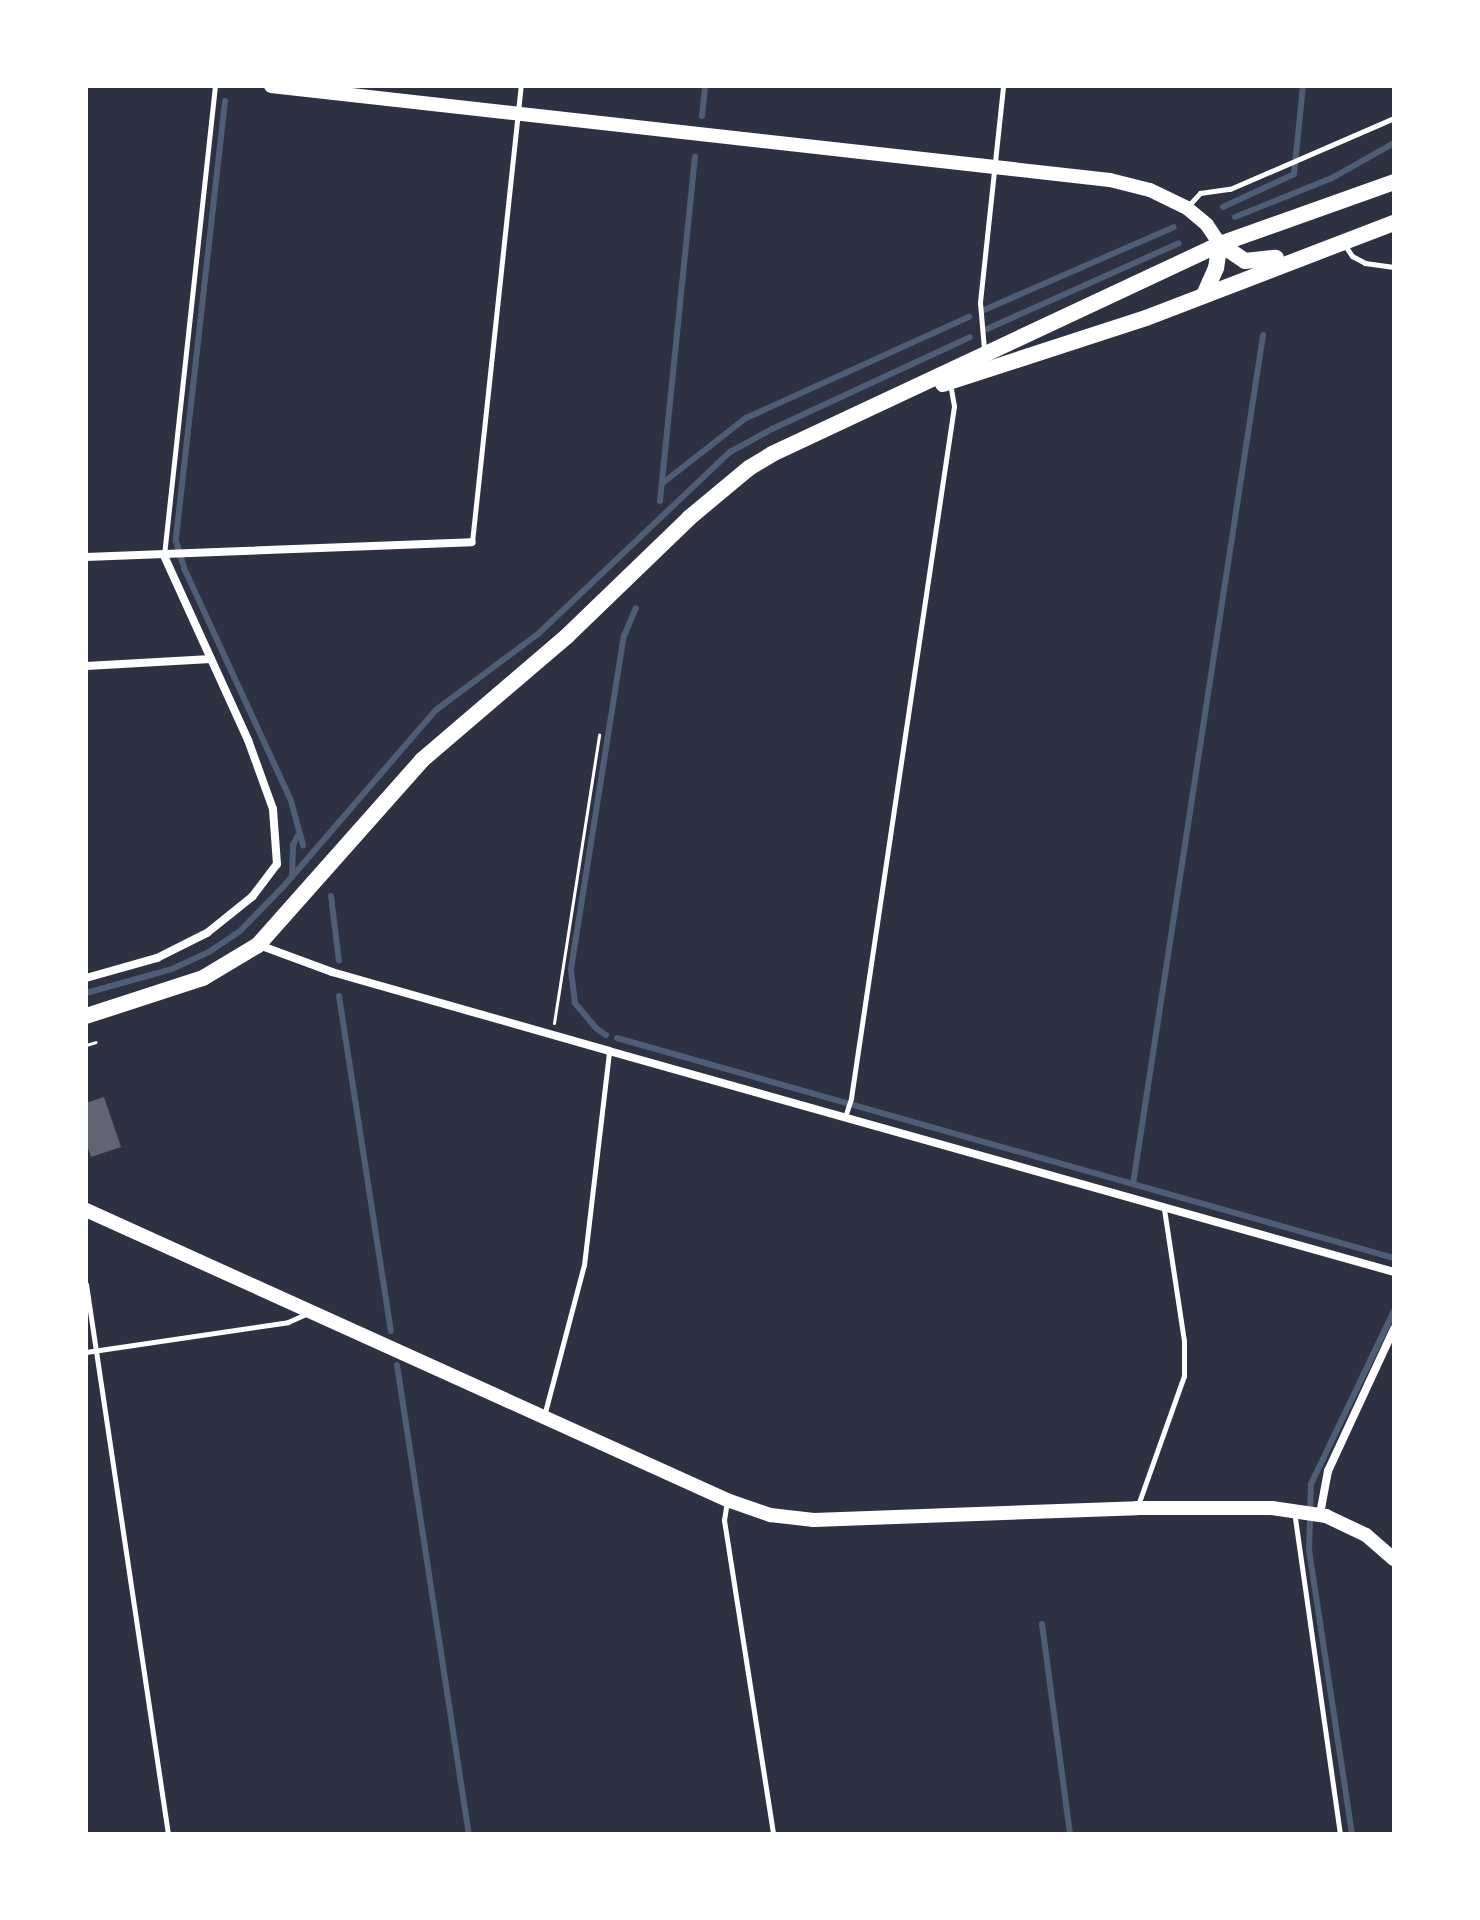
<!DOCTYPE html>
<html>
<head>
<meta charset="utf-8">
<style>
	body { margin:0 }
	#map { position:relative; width:1480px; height:1920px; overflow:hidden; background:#2d3142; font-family:"Fira Sans",sans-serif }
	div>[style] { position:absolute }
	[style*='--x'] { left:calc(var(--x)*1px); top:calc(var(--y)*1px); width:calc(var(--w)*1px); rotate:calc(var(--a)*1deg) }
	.stream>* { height:6px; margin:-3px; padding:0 3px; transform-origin:3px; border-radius:3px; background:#4f5d75 }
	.building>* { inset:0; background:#626471 }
	.path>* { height:3px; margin:-1.5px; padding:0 1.5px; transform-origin:1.5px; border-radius:1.5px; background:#fff }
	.service>* { height:5px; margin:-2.5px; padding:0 2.5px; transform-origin:2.5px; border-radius:2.5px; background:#fff }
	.minor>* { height:8px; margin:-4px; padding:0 4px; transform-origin:4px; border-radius:4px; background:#fff }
	.tertiary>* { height:14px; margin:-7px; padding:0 7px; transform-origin:7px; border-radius:7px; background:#fff }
	.primary>* { height:16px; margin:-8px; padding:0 8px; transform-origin:8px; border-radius:8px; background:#fff }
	span { translate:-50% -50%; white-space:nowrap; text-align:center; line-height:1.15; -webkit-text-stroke:6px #fff; paint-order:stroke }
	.frame { position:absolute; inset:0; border:88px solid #fff; pointer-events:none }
</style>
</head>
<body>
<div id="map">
	<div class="stream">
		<i style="--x:225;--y:101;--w:443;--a:96.4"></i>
		<i style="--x:176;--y:541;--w:28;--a:73"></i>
		<i style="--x:184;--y:568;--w:256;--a:65.3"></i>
		<i style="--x:291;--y:801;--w:46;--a:74.7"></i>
		<i style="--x:702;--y:116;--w:30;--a:-84"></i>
		<i style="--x:1223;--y:207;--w:78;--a:-24.9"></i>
		<i style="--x:1294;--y:174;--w:88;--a:-84.2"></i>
		<i style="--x:1235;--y:217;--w:105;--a:-21.9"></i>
		<i style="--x:1332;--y:178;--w:71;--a:-29.4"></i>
		<i style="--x:984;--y:310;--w:207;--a:-23.6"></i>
		<i style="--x:987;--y:329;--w:210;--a:-24.1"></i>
		<i style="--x:664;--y:482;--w:104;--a:-38"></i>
		<i style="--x:746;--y:418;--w:245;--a:-24.4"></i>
		<i style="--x:660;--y:501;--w:346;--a:-84.2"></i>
		<i style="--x:292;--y:877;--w:32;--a:-88"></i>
		<i style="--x:293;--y:845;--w:11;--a:-63"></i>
		<i style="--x:331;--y:896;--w:65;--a:83"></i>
		<i style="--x:86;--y:993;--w:89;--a:-15.6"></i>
		<i style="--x:172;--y:969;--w:41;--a:-24.7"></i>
		<i style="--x:209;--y:952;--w:37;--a:-34"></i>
		<i style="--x:240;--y:931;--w:62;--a:-45.7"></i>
		<i style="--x:283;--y:887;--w:234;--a:-49.2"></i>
		<i style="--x:436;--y:710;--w:127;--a:-36.7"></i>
		<i style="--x:538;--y:634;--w:265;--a:-43.5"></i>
		<i style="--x:730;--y:452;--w:48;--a:-28.7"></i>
		<i style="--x:772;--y:429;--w:218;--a:-24.9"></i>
		<i style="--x:339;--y:996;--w:339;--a:81.2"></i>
		<i style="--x:606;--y:1035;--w:12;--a:-145"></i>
		<i style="--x:596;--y:1028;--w:33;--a:-130"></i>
		<i style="--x:575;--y:1003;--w:34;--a:-97"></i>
		<i style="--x:571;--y:969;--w:337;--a:-81"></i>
		<i style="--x:624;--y:636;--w:30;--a:-67"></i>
		<i style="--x:617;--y:1038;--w:808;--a:15.81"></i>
		<i style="--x:1133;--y:1184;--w:859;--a:-81.29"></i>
		<i style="--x:397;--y:1365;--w:474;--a:81.3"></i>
		<i style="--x:1042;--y:1624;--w:212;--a:82.4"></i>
		<i style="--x:1352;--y:1834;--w:286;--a:-98.6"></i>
		<i style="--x:1309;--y:1551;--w:67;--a:-88.3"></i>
		<i style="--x:1311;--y:1484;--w:192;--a:-64.4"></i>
	</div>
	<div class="building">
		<i style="clip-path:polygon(104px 1097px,121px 1147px,91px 1157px,86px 1142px,86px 1103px)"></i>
	</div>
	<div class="path">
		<i style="--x:554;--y:1023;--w:292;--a:-81.1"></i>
		<i style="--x:86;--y:1045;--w:10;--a:-17"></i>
	</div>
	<div class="service">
		<i style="--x:1188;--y:206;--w:18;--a:-47"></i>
		<i style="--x:1200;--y:193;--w:30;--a:-8"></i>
		<i style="--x:1230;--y:189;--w:179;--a:-23.4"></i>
		<i style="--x:1346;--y:247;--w:11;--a:56"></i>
		<i style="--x:1352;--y:256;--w:15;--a:28"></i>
		<i style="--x:1365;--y:263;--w:29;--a:8"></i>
		<i style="--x:984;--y:349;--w:47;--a:-94.9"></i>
		<i style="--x:980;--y:302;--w:217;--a:-83.9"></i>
		<i style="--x:472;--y:542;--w:459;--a:-83.9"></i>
		<i style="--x:164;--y:555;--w:472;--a:-83.8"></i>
		<i style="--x:845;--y:1117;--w:20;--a:-72"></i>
		<i style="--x:851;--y:1098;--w:700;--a:-81.53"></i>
		<i style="--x:954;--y:406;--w:22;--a:-100"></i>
		<i style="--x:86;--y:1284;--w:556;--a:81.52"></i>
		<i style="--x:86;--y:1352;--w:204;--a:-8.4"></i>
		<i style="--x:288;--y:1322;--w:22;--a:-24"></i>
		<i style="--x:544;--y:1416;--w:156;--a:-75.2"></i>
		<i style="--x:584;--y:1265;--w:215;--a:-83.3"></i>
		<i style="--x:727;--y:1501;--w:19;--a:99"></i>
		<i style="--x:724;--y:1520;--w:318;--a:81.1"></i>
		<i style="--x:1138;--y:1505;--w:137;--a:-70.4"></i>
		<i style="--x:1184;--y:1376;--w:35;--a:-90"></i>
		<i style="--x:1184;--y:1341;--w:134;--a:-98.6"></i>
		<i style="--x:1294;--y:1511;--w:326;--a:81.9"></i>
	</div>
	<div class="minor">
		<i style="--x:86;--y:557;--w:386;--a:-2.2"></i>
		<i style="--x:86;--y:666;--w:125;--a:-3.2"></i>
		<i style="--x:259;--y:945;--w:78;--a:20.3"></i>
		<i style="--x:332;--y:972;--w:288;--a:15.9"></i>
		<i style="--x:609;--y:1051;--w:816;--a:15.72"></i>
		<i style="--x:86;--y:978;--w:74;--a:-15.7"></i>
		<i style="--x:157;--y:958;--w:56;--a:-26.6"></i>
		<i style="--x:207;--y:933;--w:58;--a:-38.7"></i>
		<i style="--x:252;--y:897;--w:41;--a:-52.9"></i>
		<i style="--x:277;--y:864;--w:55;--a:-94.2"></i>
		<i style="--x:273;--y:809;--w:73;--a:-109.9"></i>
		<i style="--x:248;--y:740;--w:202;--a:-114.5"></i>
		<i style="--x:1320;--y:1514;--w:44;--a:-79.5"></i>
		<i style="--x:1328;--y:1471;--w:157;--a:-65.1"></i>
	</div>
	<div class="tertiary">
		<i style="--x:271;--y:86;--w:844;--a:6.39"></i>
		<i style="--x:1110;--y:180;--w:41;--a:14"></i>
		<i style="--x:1150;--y:190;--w:41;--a:25.9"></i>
		<i style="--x:1187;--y:208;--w:26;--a:40"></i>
		<i style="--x:1207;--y:225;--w:23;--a:56"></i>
		<i style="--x:86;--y:1210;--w:704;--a:24.34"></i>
		<i style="--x:727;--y:1500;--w:46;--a:19.2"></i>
		<i style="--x:770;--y:1515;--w:44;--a:6.5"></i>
		<i style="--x:814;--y:1520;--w:323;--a:-2.1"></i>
		<i style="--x:1137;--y:1508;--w:135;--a:0"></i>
		<i style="--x:1272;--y:1508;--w:55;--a:8.4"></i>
		<i style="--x:1326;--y:1516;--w:44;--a:25.4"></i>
		<i style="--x:1366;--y:1535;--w:37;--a:41"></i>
	</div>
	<div class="primary">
		<i style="--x:1204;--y:295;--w:30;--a:-66"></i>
		<i style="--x:1216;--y:268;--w:24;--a:-81"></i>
		<i style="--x:1220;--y:244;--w:30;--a:34"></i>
		<i style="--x:1245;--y:261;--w:31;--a:-6"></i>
		<i style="--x:943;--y:384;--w:213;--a:-18"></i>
		<i style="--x:1146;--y:318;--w:266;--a:-21"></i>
		<i style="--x:86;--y:1016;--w:123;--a:-18"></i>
		<i style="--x:203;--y:978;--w:64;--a:-31"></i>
		<i style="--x:258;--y:945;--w:247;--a:-48.4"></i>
		<i style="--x:422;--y:760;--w:191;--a:-40.5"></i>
		<i style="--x:567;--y:636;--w:170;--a:-44"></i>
		<i style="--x:689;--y:518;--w:78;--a:-39.8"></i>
		<i style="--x:749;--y:468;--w:27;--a:-31"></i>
		<i style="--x:772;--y:454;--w:495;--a:-25.1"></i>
		<i style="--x:1220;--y:244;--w:185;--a:-19.6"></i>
	</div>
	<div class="frame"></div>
</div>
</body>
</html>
